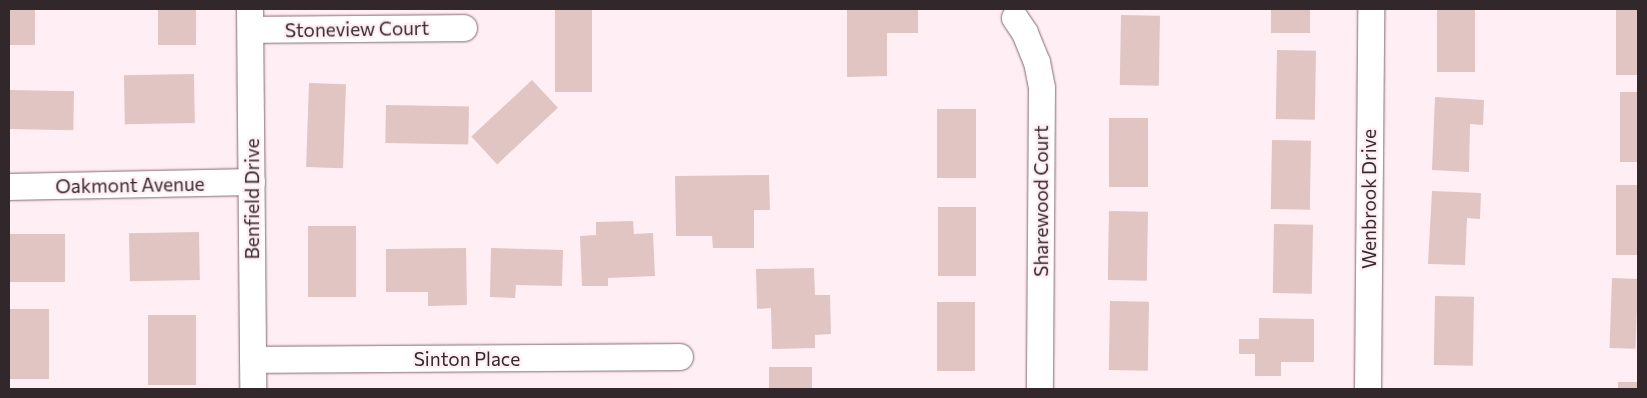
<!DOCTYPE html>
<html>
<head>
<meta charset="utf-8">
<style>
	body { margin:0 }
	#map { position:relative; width:1647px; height:398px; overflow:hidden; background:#ffeef3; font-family:Commissioner,sans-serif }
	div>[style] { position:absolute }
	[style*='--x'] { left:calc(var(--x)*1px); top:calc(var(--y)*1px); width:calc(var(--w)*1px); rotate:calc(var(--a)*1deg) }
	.building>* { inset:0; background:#e0c5c3; transform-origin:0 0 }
	.roads { filter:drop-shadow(0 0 1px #826a71) drop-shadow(0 0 1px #826a71) }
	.street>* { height:26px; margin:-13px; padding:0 13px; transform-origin:13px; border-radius:13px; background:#fff }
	span { translate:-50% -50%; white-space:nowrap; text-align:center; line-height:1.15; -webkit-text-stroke:4.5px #ffeef3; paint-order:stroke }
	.street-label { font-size:19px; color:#32282b }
	.frame { position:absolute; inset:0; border:10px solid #32282b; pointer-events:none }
</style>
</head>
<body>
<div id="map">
	<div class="building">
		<i style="left:9px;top:9px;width:26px;height:36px"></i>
		<i style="left:158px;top:9px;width:38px;height:36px"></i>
		<i style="left:555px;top:9px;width:37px;height:83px"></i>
		<i style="clip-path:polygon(847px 9px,918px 9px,918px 33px,887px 33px,887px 76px,847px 77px)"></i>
		<i style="left:1271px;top:9px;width:39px;height:24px"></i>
		<i style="left:1437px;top:9px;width:38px;height:63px"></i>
		<i style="left:1616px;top:9px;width:22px;height:66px"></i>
		<i style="left:1121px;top:15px;width:39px;height:70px;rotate:1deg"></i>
		<i style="left:1277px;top:50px;width:39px;height:69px;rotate:1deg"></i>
		<i style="left:194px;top:74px;width:49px;height:70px;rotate:89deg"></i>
		<i style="left:532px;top:80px;width:38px;height:83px;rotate:47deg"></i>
		<i style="left:309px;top:83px;width:37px;height:84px;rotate:2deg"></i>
		<i style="left:9px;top:90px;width:65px;height:39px;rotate:1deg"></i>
		<i style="left:1620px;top:92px;width:18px;height:70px"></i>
		<i style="clip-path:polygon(1435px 97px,1484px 100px,1483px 125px,1470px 124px,1469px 172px,1432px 170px)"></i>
		<i style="left:386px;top:105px;width:83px;height:38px;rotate:1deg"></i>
		<i style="left:937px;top:109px;width:39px;height:69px"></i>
		<i style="left:1109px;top:118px;width:39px;height:69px"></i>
		<i style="left:1272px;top:140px;width:39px;height:69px;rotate:1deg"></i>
		<i style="clip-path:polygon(769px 175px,770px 210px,754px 210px,754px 248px,713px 248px,712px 236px,676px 236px,675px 176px)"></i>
		<i style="left:1616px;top:185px;width:22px;height:70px"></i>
		<i style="clip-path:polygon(1432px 191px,1481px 193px,1480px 219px,1467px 218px,1465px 265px,1428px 264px)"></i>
		<i style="left:938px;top:207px;width:38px;height:69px"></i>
		<i style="left:1109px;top:211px;width:39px;height:69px;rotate:1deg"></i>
		<i style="clip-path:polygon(633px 221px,634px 234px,653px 233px,655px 276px,608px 278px,608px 286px,582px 286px,580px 236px,596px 235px,596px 222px)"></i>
		<i style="left:1274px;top:224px;width:39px;height:69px;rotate:1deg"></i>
		<i style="left:308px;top:226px;width:48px;height:71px"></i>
		<i style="left:199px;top:232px;width:48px;height:70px;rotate:89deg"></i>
		<i style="left:65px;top:234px;width:48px;height:56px;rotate:90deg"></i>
		<i style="clip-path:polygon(466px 248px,467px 305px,428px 306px,428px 292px,386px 292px,386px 249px)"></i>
		<i style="clip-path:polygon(491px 248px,563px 250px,562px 286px,516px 285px,515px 298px,490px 297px)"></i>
		<i style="clip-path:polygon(814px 268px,815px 295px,830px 295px,831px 334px,815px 335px,815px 348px,772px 349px,771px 308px,757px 309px,756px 269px)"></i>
		<i style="left:1612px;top:278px;width:26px;height:70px;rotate:2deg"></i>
		<i style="left:1435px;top:296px;width:39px;height:69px;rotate:1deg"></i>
		<i style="left:1110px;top:301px;width:39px;height:69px;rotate:1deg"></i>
		<i style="left:937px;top:302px;width:38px;height:69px"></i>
		<i style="left:9px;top:309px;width:40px;height:70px"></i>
		<i style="left:148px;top:315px;width:48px;height:70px"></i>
		<i style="clip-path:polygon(1259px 318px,1314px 319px,1314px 362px,1281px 362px,1281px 376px,1255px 376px,1255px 354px,1239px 354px,1239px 339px,1259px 339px)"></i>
		<i style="left:769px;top:367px;width:43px;height:22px"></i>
		<i style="left:1618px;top:382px;width:20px;height:7px"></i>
	</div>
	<div class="roads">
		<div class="street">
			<i style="--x:250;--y:9;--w:380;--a:89.5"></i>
			<i style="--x:1015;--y:18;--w:18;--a:56"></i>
			<i style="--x:1025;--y:33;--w:31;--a:68"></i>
			<i style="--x:1037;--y:62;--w:26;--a:79"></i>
			<i style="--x:1042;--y:88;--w:301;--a:90.4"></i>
			<i style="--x:251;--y:30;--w:213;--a:-0.5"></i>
			<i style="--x:9;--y:187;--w:243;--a:-1.2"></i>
			<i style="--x:253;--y:360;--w:427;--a:-0.4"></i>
			<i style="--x:1368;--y:389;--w:380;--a:-89.5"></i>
		</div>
	</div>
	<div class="street-label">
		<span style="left:357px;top:29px;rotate:-1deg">Stoneview Court</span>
		<span style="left:130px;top:185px;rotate:-1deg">Oakmont Avenue</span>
		<span style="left:252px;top:199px;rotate:-90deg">Benfield Drive</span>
		<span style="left:1369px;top:199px;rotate:-90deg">Wenbrook Drive</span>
		<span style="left:1041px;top:201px;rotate:-90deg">Sharewood Court</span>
		<span style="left:467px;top:359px">Sinton Place</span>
	</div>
	<div class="frame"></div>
</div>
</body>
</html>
